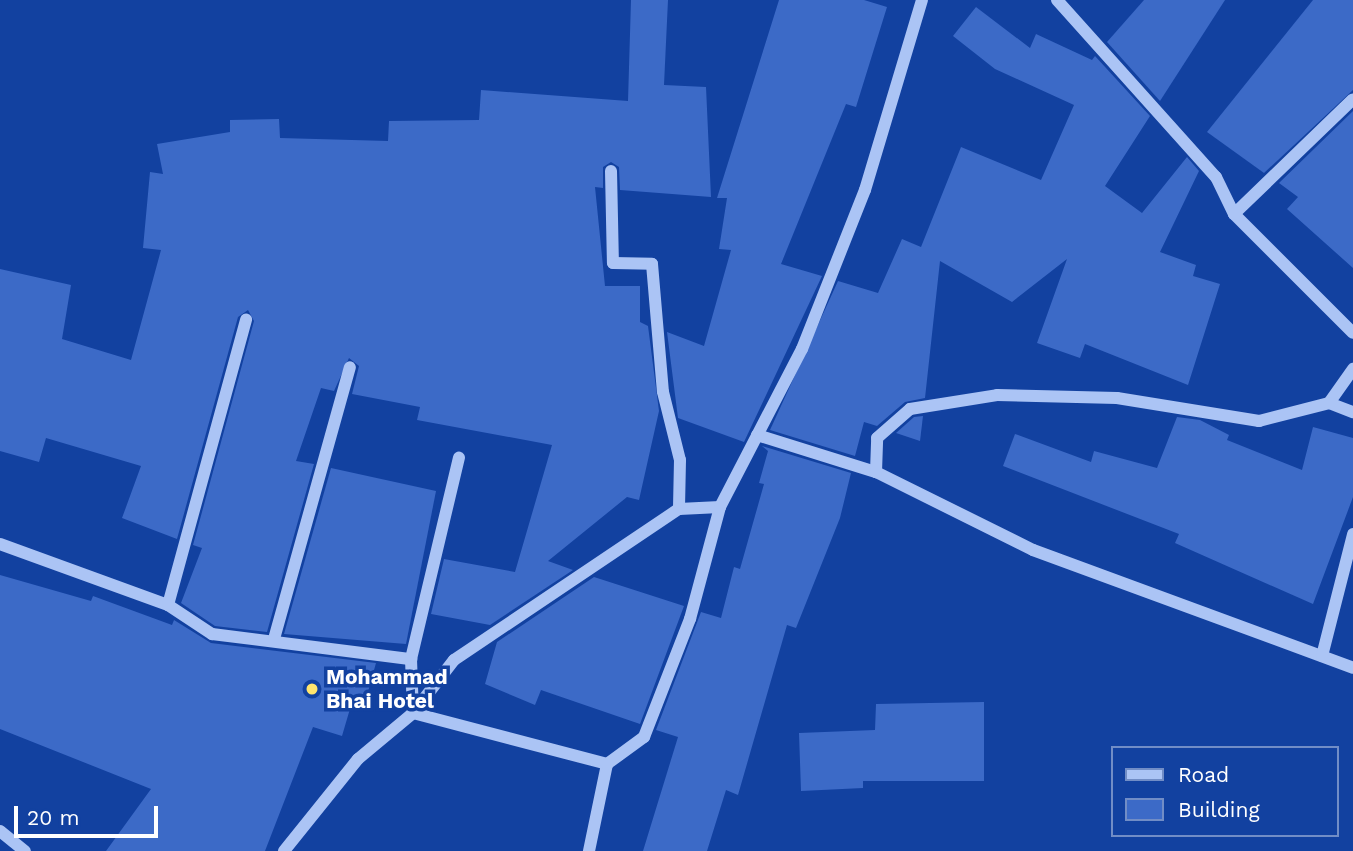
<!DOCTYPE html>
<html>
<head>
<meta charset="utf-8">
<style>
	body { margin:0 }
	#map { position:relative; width:1353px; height:851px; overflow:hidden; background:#1241a0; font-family:"Work Sans",sans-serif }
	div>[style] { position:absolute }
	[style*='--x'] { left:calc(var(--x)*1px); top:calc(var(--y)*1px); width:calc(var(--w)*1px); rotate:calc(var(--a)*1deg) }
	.building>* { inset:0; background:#3c6ac7 }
	.minor>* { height:12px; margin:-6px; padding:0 6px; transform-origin:6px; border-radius:6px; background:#abc4f5 }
	.dots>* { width:19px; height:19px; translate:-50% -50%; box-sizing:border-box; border:4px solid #1241a0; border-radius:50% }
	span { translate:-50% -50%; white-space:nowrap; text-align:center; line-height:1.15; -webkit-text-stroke:7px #1241a0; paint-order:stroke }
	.poi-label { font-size:21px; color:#fff; font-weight:700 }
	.left { translate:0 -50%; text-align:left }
	.legend { position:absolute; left:1111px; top:746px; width:228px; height:91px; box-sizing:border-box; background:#1241a0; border:2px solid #718dc6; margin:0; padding:9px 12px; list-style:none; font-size:21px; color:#fff }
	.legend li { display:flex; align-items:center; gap:14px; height:35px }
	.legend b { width:35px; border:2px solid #718dc6 }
	.scale { position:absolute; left:14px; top:806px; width:144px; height:32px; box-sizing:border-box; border:4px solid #fff; border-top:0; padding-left:9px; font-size:21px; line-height:24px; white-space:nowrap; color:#fff; -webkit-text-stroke:5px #1241a0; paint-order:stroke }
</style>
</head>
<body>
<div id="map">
	<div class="building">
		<i style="clip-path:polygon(631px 0,668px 0,664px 85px,706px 87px,711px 197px,620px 190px,619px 167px,611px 162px,603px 167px,603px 188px,595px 187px,605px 286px,640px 286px,640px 322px,648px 326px,659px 411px,639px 500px,627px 497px,548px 561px,573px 570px,490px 625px,431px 614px,444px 559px,515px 572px,552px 445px,417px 420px,420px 407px,352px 394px,359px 366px,349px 358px,334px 391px,321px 388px,296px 461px,314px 464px,267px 632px,215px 626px,181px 603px,202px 548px,193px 545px,254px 321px,248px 310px,238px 317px,177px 539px,122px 518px,141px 466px,46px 438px,39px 462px,0 451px,0 269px,71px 285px,62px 339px,131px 360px,161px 250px,143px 248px,150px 172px,163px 174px,157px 144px,230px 132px,230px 120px,279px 119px,280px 138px,388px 141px,389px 121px,479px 120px,481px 90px,628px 101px)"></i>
		<i style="clip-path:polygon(779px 0,864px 0,887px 7px,856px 107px,846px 104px,781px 264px,822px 276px,744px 442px,678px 418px,667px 332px,704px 346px,731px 250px,719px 249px,727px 198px,717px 198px)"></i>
		<i style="clip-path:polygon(1144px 0,1225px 0,1160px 101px,1107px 42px)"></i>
		<i style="clip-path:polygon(1313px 0,1353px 0,1353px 90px,1264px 173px,1207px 132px)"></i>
		<i style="clip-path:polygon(976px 7px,1030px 48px,1036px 34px,1092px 60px,1095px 56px,1150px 116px,1105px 186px,1142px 213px,1187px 157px,1199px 171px,1160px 252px,1196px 265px,1193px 276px,1220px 284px,1188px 385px,1085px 344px,1080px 358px,1037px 343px,1067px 259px,1012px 302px,940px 261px,925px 398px,905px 402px,877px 426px,864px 422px,855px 456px,770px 430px,838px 281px,878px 293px,902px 239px,921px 247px,961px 147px,1041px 180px,1074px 105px,995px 69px,953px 36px)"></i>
		<i style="clip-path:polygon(1353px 111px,1353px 268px,1287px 209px,1298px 197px,1279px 183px)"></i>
		<i style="clip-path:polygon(923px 416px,920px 441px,896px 433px,914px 417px)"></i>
		<i style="clip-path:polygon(1177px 417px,1200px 420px,1229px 435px,1227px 440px,1302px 470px,1313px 427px,1353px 438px,1353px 497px,1313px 604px,1175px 543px,1179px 534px,1003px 466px,1015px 434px,1091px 462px,1094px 451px,1157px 468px)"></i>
		<i style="clip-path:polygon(762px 446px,851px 473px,840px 518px,796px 628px,787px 625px,738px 795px,726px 790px,707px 851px,643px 851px,678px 737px,656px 730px,701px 612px,721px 618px,734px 567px,740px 569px,764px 484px,759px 483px,768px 451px)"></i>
		<i style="clip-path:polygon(331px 468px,436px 491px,406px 644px,284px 634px)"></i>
		<i style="clip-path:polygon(0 575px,91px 601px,93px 596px,172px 625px,174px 620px,211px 643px,376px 663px,364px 706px,352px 702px,342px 736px,313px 727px,265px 851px,106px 851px,151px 789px,0 729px)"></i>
		<i style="clip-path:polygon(594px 577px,684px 606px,640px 724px,541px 690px,535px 705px,485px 684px,497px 642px)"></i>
		<i style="clip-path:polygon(984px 702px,984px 781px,863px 781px,863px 788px,801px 791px,799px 733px,875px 730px,876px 704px)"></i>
	</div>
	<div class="minor">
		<i style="--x:1057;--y:0;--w:238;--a:48.1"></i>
		<i style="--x:1216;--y:177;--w:41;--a:64.1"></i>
		<i style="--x:1234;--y:214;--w:168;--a:45"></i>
		<i style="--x:611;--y:171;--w:92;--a:88.8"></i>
		<i style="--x:613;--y:263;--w:39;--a:1"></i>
		<i style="--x:652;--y:264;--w:128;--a:85.1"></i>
		<i style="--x:663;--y:392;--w:70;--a:76"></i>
		<i style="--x:680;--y:460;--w:49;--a:91.2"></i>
		<i style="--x:1234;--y:214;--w:165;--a:-44"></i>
		<i style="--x:1329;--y:403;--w:42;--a:-54.8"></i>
		<i style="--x:757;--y:435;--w:125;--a:17.3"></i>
		<i style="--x:876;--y:472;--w:175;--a:26.4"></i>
		<i style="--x:1033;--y:550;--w:341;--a:20.2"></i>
		<i style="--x:876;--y:472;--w:34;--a:-88"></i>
		<i style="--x:877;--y:438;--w:44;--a:-41.3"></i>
		<i style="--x:910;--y:409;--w:88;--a:-9.1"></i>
		<i style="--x:997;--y:395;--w:120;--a:1.4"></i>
		<i style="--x:1117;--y:398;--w:144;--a:9.2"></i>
		<i style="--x:1259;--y:421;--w:72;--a:-14.4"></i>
		<i style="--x:1329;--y:403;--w:26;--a:21"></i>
		<i style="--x:0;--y:544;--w:179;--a:20"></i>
		<i style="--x:168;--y:605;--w:53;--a:33.4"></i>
		<i style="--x:212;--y:634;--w:201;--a:7.2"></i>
		<i style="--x:411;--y:659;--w:54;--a:87.9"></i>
		<i style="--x:168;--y:605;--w:296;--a:-74.7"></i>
		<i style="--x:274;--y:639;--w:282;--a:-74.4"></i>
		<i style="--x:1322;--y:656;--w:126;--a:-75.7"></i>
		<i style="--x:411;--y:659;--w:207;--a:-76.6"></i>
		<i style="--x:413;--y:713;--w:201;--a:14.7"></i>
		<i style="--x:0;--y:831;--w:32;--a:39"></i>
		<i style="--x:284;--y:851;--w:118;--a:-51.2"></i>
		<i style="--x:358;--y:759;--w:72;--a:-39.9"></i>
		<i style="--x:413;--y:713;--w:67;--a:-52.3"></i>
		<i style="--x:454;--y:660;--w:271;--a:-33.9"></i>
		<i style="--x:679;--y:509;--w:41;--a:-2.8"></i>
		<i style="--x:589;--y:851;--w:89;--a:-78.3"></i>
		<i style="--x:607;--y:764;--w:46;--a:-36.1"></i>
		<i style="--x:644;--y:737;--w:127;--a:-68.7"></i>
		<i style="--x:690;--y:619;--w:116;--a:-75"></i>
		<i style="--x:720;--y:507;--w:178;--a:-62.6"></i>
		<i style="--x:802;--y:349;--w:171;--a:-68.4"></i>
		<i style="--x:865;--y:190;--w:198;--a:-73.3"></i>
	</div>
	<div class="dots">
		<i style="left:312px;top:689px;background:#ffe56e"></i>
	</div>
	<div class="poi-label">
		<span class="left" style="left:326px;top:689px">Mohammad<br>Bhai Hotel</span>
	</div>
	<ul class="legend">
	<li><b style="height:9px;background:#abc4f5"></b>Road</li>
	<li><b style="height:19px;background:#3c6ac7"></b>Building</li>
	</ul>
	<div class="scale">20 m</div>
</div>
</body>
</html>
